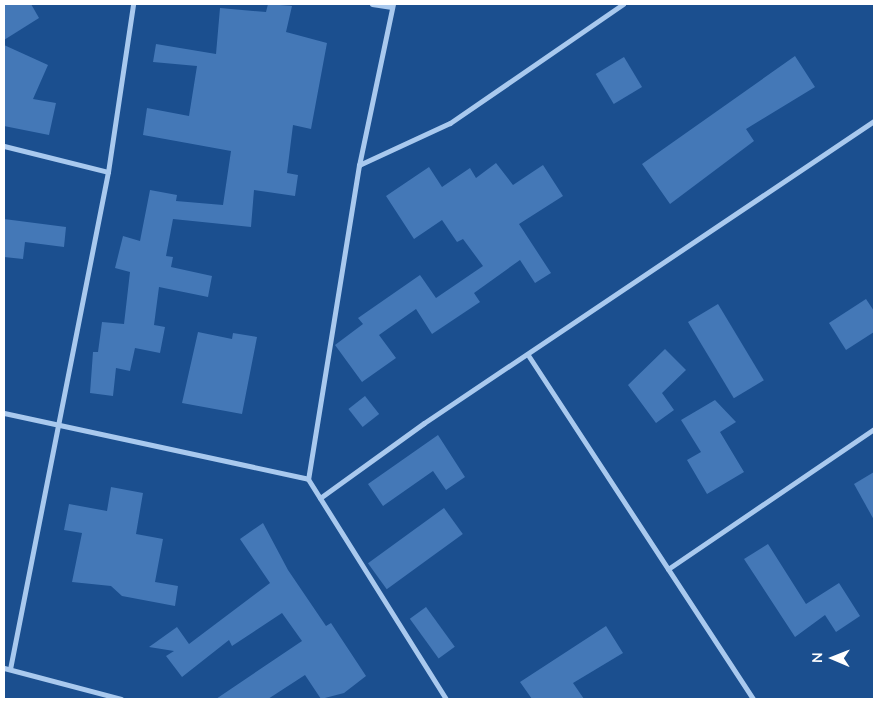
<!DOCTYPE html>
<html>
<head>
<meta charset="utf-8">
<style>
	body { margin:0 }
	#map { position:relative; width:878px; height:703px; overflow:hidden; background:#1b4f8f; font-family:"Nunito Sans",sans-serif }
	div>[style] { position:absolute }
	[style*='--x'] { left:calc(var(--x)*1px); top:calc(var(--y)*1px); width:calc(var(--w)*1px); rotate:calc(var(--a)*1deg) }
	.building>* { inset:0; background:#4478b7; transform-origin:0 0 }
	.minor>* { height:5px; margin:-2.5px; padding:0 2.5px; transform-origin:2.5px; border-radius:2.5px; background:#a9c9ee }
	span { translate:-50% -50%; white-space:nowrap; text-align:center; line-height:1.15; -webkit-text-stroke:5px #1b4f8f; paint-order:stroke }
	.frame { position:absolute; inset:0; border:5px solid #fff; pointer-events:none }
	.north { position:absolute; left:808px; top:633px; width:50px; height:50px; -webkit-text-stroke:4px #1b4f8f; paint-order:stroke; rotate:271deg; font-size:14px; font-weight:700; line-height:20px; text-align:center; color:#fff }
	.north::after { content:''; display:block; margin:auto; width:18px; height:22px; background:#fff; clip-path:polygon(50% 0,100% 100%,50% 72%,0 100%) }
</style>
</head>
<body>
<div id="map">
	<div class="building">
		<i style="clip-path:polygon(4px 4px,31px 4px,39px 18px,4px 40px)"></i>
		<i style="clip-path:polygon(268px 4px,292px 6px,286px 32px,327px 43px,311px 129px,293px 125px,287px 173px,298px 175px,295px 196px,254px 190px,251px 227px,173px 219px,166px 256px,173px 257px,171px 267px,212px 276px,208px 297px,159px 287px,154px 325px,165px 327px,160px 353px,135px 348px,130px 371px,116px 368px,113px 396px,90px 393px,93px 352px,98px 352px,102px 322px,124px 324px,130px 272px,115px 268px,123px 236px,140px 241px,150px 190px,177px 195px,176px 201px,223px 205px,231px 151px,143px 135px,147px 108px,189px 116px,197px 66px,153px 62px,156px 44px,216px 54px,220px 8px,266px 12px)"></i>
		<i style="clip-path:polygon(4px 45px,48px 65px,33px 99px,56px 103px,49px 135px,4px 126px)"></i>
		<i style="clip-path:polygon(795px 56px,815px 87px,746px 129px,754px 141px,670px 204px,642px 164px)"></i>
		<i style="left:624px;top:57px;width:35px;height:33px;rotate:59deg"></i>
		<i style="clip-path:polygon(496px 163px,513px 185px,543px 165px,563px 196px,519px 224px,551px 273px,535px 283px,520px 260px,474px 293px,480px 302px,432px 334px,416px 309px,379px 335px,396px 358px,362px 382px,335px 345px,363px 324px,358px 318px,420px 275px,436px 298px,483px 266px,463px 239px,457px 242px,442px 220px,414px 239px,386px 196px,429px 167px,442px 187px,470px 168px,476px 178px)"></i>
		<i style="clip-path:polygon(4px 219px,66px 227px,64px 247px,25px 242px,23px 259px,4px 257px)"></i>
		<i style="clip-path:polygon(866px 299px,874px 311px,874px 332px,846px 350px,829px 323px)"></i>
		<i style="left:718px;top:304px;width:89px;height:35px;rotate:59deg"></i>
		<i style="clip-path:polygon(198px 332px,232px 339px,233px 333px,257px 337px,242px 414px,182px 403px)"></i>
		<i style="clip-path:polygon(665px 349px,686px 370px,662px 393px,674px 410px,656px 423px,628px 385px)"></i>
		<i style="left:365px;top:396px;width:23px;height:21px;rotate:52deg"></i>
		<i style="clip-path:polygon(715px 400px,736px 422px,720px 432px,744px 472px,707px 494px,687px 460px,701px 452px,681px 420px)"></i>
		<i style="clip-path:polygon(438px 435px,465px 477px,446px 490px,433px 471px,383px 506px,368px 484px)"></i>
		<i style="clip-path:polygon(874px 472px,874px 520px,854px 484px)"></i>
		<i style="clip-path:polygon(111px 487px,143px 493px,136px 534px,163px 539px,155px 582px,178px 586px,175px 606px,122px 596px,111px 586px,72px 582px,82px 533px,64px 530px,69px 504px,107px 511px)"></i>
		<i style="left:444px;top:508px;width:32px;height:94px;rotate:54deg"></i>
		<i style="clip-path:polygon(263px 523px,288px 570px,326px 626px,331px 623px,366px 676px,344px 693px,321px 699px,305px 675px,268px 699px,216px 699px,302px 641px,282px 613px,232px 646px,229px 640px,182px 677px,166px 656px,174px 651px,149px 647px,177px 627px,189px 644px,270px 583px,240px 539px)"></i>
		<i style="clip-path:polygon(768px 544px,806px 604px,839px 583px,860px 616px,836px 632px,825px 615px,795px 637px,744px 559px)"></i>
		<i style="left:426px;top:607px;width:49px;height:20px;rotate:54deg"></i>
		<i style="clip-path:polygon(606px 626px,623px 653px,573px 683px,584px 699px,532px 699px,520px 682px)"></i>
	</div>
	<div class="minor">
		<i style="--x:372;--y:4;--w:20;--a:9"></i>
		<i style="--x:393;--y:4;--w:165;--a:101.9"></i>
		<i style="--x:359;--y:165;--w:318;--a:99.2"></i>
		<i style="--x:308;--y:479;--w:260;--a:57.9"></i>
		<i style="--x:4;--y:146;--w:107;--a:14"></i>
		<i style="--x:359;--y:165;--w:100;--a:-24.8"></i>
		<i style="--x:450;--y:123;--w:210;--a:-34.5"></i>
		<i style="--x:528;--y:355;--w:411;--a:56.8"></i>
		<i style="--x:4;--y:413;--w:311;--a:12.2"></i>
		<i style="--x:320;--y:498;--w:128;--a:-35.8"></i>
		<i style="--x:424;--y:423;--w:542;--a:-33.87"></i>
		<i style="--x:668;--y:569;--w:249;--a:-34.2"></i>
		<i style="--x:4;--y:668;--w:121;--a:14.8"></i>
		<i style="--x:10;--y:669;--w:507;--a:-78.85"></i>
		<i style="--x:108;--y:172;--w:170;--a:-81.5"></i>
	</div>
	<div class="frame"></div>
	<div class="north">N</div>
</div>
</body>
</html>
